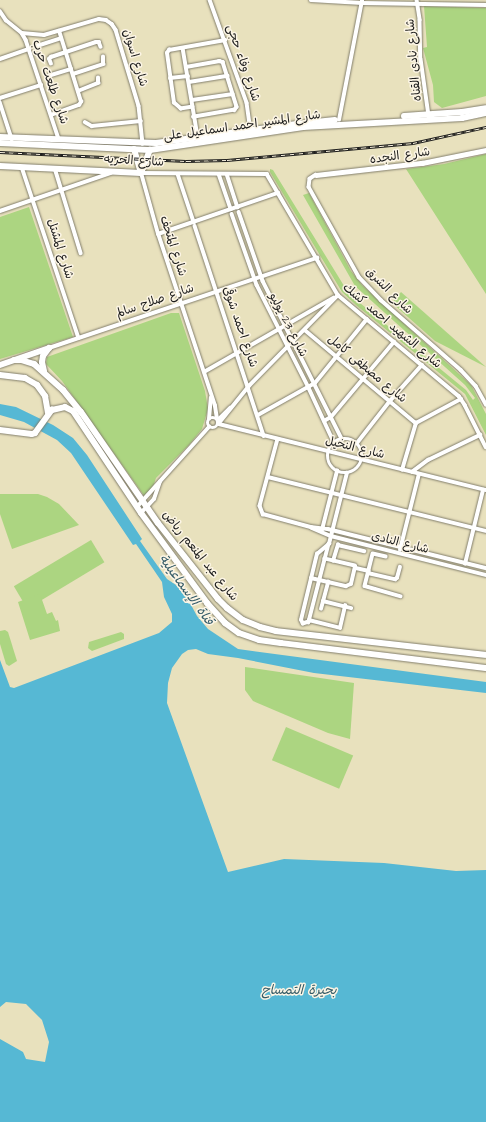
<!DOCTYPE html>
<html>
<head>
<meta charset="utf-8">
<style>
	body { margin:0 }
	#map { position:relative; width:486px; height:1122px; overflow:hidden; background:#e8e1bd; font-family:"Architects Daughter","Playpen Sans Arabic",sans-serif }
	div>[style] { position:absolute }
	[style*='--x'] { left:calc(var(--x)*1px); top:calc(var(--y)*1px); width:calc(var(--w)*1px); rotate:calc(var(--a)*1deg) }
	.green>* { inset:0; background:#acd581; transform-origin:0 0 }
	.water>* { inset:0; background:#56b8d4 }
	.roads { filter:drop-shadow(0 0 1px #827e6c) drop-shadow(0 0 1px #827e6c) }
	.minor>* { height:3.5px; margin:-1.75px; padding:0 1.75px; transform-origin:1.75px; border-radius:1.75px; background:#fff }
	.minor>.ring { margin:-1.75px; padding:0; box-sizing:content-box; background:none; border:3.5px solid #fff; border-radius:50% }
	.tertiary>* { height:4.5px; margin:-2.25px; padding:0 2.25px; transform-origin:2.25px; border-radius:2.25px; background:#fff }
	.primary>* { height:6px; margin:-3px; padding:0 3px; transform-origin:3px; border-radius:3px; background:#fff }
	.trunk>* { height:6px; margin:-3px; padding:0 3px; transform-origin:3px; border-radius:3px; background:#fff }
	.rail>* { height:3px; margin-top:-1.5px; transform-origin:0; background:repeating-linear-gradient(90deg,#fcf5e5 0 4.5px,#1c1c1c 0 9px); box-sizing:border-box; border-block:1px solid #1c1c1c }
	span { translate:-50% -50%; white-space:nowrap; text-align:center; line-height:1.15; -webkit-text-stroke:3px #fcf5e5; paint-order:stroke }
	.street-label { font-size:12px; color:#1c1c1c }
	.water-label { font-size:13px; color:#335a66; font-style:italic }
</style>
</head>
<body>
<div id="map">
	<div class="green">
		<i style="clip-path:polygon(424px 6px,486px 8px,486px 96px,442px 108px,434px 102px,433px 85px,423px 48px,427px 47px)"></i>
		<i style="clip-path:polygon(486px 154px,486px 294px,406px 169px,444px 164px)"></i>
		<i style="clip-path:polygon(270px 169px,273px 170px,349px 294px,466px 390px,473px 400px,475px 398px,465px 385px,355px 286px,303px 195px,309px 193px,351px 271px,362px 285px,471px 385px,486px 414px,486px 435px,465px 394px,356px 305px,342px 292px,270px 172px)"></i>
		<i style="clip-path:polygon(29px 207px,73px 337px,0 359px,0 217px)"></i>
		<i style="clip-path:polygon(401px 292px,486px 367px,435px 341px,392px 303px)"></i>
		<i style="clip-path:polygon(171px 313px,179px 313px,205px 391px,208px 409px,202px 429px,189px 445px,156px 478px,153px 487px,145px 497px,62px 381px,46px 364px,47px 357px)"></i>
		<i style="clip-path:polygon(0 494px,38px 494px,47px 497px,59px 504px,79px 525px,12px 549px,0 514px)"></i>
		<i style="left:91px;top:540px;width:26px;height:90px;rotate:59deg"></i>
		<i style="clip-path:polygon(40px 594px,47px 614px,52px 612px,56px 621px,58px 620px,60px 631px,30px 640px,18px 602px)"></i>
		<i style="clip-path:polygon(5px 630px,8px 632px,17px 661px,9px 666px,6px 664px,0 644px,0 631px)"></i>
		<i style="clip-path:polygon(121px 632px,124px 634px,124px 639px,92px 651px,88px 648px,89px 642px)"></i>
		<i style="clip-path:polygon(245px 667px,354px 683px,350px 739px,328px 733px,253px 701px,245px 690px)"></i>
		<i style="left:286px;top:727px;width:73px;height:36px;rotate:23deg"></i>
	</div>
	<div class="water">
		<i style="clip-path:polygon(0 404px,16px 407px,53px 425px,73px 438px,87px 455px,142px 539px,140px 541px,167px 579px,176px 585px,190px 603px,197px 616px,208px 629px,238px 649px,486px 682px,486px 693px,314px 673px,238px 658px,208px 654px,196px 649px,188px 650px,182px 654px,172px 668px,168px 683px,167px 703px,228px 872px,284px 859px,384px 863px,456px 871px,486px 870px,486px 1122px,0 1122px,0 1039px,23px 1052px,26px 1059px,45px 1062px,49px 1042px,42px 1020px,26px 1004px,6px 1002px,0 1007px,0 660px,10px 687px,14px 688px,159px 633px,172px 622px,172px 614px,164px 597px,162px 582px,136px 544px,133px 545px,71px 453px,57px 440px,24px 422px,0 415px)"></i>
	</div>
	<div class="roads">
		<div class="minor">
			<i style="--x:210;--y:0;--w:109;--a:70.2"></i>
			<i style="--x:247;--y:103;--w:29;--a:82"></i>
			<i style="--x:311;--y:0;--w:51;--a:3.4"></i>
			<i style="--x:362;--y:3;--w:124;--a:0.9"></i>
			<i style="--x:417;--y:0;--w:20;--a:81"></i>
			<i style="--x:420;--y:20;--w:39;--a:89"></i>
			<i style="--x:421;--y:59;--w:58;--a:82"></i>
			<i style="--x:0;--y:11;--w:11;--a:56"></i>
			<i style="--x:6;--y:20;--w:21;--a:39"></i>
			<i style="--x:22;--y:33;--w:8;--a:60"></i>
			<i style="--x:26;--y:40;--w:104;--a:71.6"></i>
			<i style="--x:22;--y:33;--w:22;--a:5"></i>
			<i style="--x:44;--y:35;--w:57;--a:-16.2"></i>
			<i style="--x:99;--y:19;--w:7;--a:8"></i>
			<i style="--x:106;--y:20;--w:7;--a:34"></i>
			<i style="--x:112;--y:24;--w:7;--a:56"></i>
			<i style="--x:116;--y:30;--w:79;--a:73.2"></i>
			<i style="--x:139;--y:106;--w:38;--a:84"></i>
			<i style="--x:37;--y:46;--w:25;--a:-18"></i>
			<i style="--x:183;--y:48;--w:90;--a:80.4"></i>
			<i style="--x:0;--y:59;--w:31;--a:-19"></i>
			<i style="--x:51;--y:64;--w:5;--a:-112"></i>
			<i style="--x:49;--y:59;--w:3;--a:-45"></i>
			<i style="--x:51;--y:57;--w:47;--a:-18.4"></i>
			<i style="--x:96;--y:42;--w:3;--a:0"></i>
			<i style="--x:99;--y:42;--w:5;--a:68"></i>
			<i style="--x:186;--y:67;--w:34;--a:-10"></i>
			<i style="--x:219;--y:61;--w:4;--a:14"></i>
			<i style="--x:223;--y:62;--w:47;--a:72.7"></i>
			<i style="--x:237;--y:107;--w:4;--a:124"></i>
			<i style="--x:235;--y:110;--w:42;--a:170.3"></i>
			<i style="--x:73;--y:74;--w:32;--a:-18"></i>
			<i style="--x:103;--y:64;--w:7;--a:-90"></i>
			<i style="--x:48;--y:76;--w:24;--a:-17"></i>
			<i style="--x:170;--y:78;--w:18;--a:-6"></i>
			<i style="--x:189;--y:82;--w:39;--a:-9"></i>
			<i style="--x:78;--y:91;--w:22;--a:-22"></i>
			<i style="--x:98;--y:83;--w:5;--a:-90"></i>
			<i style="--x:0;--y:98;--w:43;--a:-17.6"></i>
			<i style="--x:192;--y:100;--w:41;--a:-8.3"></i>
			<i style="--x:0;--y:102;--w:39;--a:72"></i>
			<i style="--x:193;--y:107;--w:12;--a:171"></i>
			<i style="--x:181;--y:109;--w:9;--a:-139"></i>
			<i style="--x:174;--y:103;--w:50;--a:-98"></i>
			<i style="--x:167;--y:53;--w:4;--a:-56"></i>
			<i style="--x:169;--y:50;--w:57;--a:-10.1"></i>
			<i style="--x:51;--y:115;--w:30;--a:-20"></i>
			<i style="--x:79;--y:105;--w:4;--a:-56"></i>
			<i style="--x:81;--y:102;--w:74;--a:-107.2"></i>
			<i style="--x:339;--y:120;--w:122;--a:-79.1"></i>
			<i style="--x:85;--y:122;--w:8;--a:30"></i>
			<i style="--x:92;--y:126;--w:49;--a:-5.8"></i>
			<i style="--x:22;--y:167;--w:180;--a:71.6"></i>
			<i style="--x:55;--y:168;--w:89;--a:73"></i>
			<i style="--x:178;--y:174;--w:51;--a:71.6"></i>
			<i style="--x:219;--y:174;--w:37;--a:71"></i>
			<i style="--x:227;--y:174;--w:35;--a:72"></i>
			<i style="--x:316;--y:175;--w:7;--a:146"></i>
			<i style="--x:310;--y:179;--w:8;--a:97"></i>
			<i style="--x:309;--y:187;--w:103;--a:60.9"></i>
			<i style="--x:359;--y:277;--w:32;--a:46"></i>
			<i style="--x:381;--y:300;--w:106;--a:41.2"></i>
			<i style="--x:461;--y:370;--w:22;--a:47"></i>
			<i style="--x:476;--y:386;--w:21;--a:61"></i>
			<i style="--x:0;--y:211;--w:117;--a:-18.9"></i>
			<i style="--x:239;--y:212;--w:73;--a:70.8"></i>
			<i style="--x:263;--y:281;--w:177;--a:63.4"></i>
			<i style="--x:232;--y:214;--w:75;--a:70.6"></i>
			<i style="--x:257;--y:285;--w:115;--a:63.2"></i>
			<i style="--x:309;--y:388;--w:60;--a:65.2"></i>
			<i style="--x:195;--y:226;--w:221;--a:71.8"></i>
			<i style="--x:158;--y:234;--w:127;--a:-18.9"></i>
			<i style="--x:305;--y:330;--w:145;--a:40"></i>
			<i style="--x:49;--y:348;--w:283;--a:-18.6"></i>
			<i style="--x:204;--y:372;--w:149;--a:-29.8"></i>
			<i style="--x:258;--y:415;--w:65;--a:-29.3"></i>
			<i style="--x:315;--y:383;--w:82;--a:-50.9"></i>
			<i class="ring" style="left:207.5px;top:417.5px;width:7.5px;height:7.5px"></i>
			<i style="--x:209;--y:419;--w:21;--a:-85"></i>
			<i style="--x:217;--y:419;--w:13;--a:-99"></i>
			<i style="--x:215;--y:406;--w:181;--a:-108.3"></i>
			<i style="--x:158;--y:234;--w:63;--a:-105.6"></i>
			<i style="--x:141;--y:173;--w:126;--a:0.5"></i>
			<i style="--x:267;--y:174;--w:140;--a:59.6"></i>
			<i style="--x:338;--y:295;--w:158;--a:39.9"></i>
			<i style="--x:459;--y:396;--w:11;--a:56"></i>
			<i style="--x:465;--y:405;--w:47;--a:63.4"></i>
			<i style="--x:218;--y:420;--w:17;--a:-45"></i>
			<i style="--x:324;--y:421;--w:8;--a:-30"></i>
			<i style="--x:331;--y:417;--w:98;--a:-50"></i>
			<i style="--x:219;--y:423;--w:48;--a:-51"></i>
			<i style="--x:249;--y:386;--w:127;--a:-45.6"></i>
			<i style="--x:219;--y:424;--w:275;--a:13.9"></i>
			<i class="ring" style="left:328px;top:439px;width:30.5px;height:30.5px"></i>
			<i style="--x:278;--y:439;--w:69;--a:105"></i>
			<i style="--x:260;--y:506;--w:9;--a:69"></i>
			<i style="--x:263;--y:514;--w:50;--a:15.2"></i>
			<i style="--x:311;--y:527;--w:17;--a:7"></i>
			<i style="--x:328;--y:529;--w:163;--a:13.9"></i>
			<i style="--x:357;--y:443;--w:53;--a:-51.8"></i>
			<i style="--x:390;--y:401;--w:48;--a:-48.4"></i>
			<i style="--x:402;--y:470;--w:49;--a:-73.4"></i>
			<i style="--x:416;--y:423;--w:51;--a:-28.1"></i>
			<i style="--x:412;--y:472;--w:20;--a:-37"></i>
			<i style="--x:428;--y:460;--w:58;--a:-25.7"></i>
			<i style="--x:268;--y:477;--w:225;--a:13.9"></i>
			<i style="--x:137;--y:507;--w:108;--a:-48"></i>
			<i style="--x:141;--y:513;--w:19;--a:-47"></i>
			<i style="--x:154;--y:499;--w:18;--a:-71"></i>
			<i style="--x:312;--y:528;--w:21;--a:23"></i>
			<i style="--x:331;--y:536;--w:160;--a:14.1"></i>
			<i style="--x:322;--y:530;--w:61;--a:-75.7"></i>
			<i style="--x:329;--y:544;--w:81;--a:104.4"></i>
			<i style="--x:309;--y:622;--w:6;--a:162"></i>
			<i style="--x:303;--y:624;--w:4;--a:-117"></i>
			<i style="--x:301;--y:620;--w:68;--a:-76.4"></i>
			<i style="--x:317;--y:554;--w:16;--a:-40"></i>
			<i style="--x:329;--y:544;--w:73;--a:-75.8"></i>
			<i style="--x:400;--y:550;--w:78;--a:-76"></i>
			<i style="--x:386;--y:557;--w:13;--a:-167"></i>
			<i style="--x:373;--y:554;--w:33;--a:104"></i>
			<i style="--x:365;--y:586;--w:37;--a:16"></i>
			<i style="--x:333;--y:561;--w:17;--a:-73"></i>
			<i style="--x:338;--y:545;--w:27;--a:13"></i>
			<i style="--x:465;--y:564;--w:76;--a:-76.3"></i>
			<i style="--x:356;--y:568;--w:13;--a:13"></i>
			<i style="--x:368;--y:573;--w:28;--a:13"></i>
			<i style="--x:395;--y:579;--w:2;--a:-27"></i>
			<i style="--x:397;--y:578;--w:11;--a:-75"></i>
			<i style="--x:311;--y:578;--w:36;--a:13"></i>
			<i style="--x:346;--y:586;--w:5;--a:-22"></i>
			<i style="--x:351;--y:584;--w:18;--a:-77"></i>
			<i style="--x:355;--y:566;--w:31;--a:-167"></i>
			<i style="--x:323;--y:601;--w:29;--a:14"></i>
			<i style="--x:321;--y:609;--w:28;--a:-75"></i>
			<i style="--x:309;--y:620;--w:32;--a:14"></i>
			<i style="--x:340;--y:628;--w:23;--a:-77"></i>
		</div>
		<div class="tertiary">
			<i style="--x:316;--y:175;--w:107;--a:-6.5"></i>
			<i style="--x:422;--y:163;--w:65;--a:-11.5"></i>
		</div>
		<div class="primary">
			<i style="--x:404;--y:116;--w:58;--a:-3.9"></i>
			<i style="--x:462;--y:112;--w:24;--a:-9"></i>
			<i style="--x:0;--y:137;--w:156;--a:2.2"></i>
			<i style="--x:156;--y:143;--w:142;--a:-7.7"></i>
			<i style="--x:297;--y:124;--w:38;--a:-6"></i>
			<i style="--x:0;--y:143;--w:150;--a:2.7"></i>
			<i style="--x:150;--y:150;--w:155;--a:-8.5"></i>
			<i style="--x:303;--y:127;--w:159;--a:-3.2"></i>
			<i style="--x:462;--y:118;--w:25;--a:-12"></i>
			<i style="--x:134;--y:149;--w:25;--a:74"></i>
			<i style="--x:0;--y:166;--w:141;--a:2.8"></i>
			<i style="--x:141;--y:173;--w:25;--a:-69"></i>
		</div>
		<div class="trunk">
			<i style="--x:14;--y:360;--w:7;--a:0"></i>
			<i style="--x:21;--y:360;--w:14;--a:17"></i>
			<i style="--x:34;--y:364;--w:39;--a:42"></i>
			<i style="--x:63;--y:390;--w:28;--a:51"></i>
			<i style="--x:81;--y:412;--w:135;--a:55.3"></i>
			<i style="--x:158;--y:523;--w:97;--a:51.7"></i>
			<i style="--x:218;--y:599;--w:13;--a:45"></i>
			<i style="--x:227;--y:608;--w:20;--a:37"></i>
			<i style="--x:243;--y:620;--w:18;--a:22"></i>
			<i style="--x:260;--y:627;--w:16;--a:14"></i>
			<i style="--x:276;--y:631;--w:211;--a:6.5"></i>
			<i style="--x:0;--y:365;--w:52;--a:-19.1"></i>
			<i style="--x:44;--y:371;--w:9;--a:-103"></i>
			<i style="--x:42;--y:362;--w:6;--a:-81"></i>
			<i style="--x:43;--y:356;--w:10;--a:-53"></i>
			<i style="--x:0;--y:375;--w:25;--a:7"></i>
			<i style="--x:25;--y:378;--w:14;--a:30"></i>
			<i style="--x:37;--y:385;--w:14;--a:54"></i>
			<i style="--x:45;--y:396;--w:17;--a:80"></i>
			<i style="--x:0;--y:430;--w:32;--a:7"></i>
			<i style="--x:32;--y:434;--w:3;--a:-18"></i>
			<i style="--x:35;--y:433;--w:29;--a:-54"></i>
			<i style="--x:52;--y:410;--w:13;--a:-13"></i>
			<i style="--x:65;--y:407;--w:9;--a:27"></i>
			<i style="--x:73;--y:411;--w:123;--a:56.3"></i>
			<i style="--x:141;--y:513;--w:112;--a:53.7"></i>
			<i style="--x:207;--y:603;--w:27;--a:48"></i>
			<i style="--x:225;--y:623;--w:17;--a:36"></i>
			<i style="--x:239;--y:633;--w:21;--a:19"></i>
			<i style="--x:259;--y:640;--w:22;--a:8"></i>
			<i style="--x:281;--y:643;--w:207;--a:7"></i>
		</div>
	</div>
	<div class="rail">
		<i style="--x:0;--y:152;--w:186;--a:2.8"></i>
		<i style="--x:186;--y:161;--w:41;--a:-1.4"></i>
		<i style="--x:227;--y:160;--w:187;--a:-5.2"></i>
		<i style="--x:413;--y:143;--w:75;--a:-12.4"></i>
	</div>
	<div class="street-label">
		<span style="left:135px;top:58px;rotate:73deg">شارع اسوان</span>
		<span style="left:414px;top:60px;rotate:-95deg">شارع نادى القناه</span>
		<span style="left:243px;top:63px;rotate:71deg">شارع وفاء حجى</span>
		<span style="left:50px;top:82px;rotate:71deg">شارع طلعت حرب</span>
		<span style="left:242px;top:126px;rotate:-8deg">شارع المشير احمد اسماعيل على</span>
		<span style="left:400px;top:156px;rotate:-8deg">شارع النجده</span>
		<span style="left:134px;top:161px;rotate:3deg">شارع الحريه</span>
		<span style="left:173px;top:246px;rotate:72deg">شارع المتحف</span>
		<span style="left:60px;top:249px;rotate:72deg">شارع المشتل</span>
		<span style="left:389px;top:291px;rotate:45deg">شارع الشرق</span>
		<span style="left:155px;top:301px;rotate:-19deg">شارع صلاح سالم</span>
		<span style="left:288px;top:325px;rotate:63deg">شارع 23 يوليو</span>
		<span style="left:392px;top:326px;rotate:40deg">شارع الشهيد احمد كشك</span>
		<span style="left:240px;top:327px;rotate:71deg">شارع احمد شوقى</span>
		<span style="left:367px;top:369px;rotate:40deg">شارع مصطفى كامل</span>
		<span style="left:355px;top:448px;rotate:14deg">شارع النخيل</span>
		<span style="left:400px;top:543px;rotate:14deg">شارع النادى</span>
		<span style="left:200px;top:556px;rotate:51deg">شارع عبد المنعم رياض</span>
	</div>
	<div class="water-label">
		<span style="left:186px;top:590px;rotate:54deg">قناة الإسماعيلية</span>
		<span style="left:299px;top:990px">بحيرة التمساح</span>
	</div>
</div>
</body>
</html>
